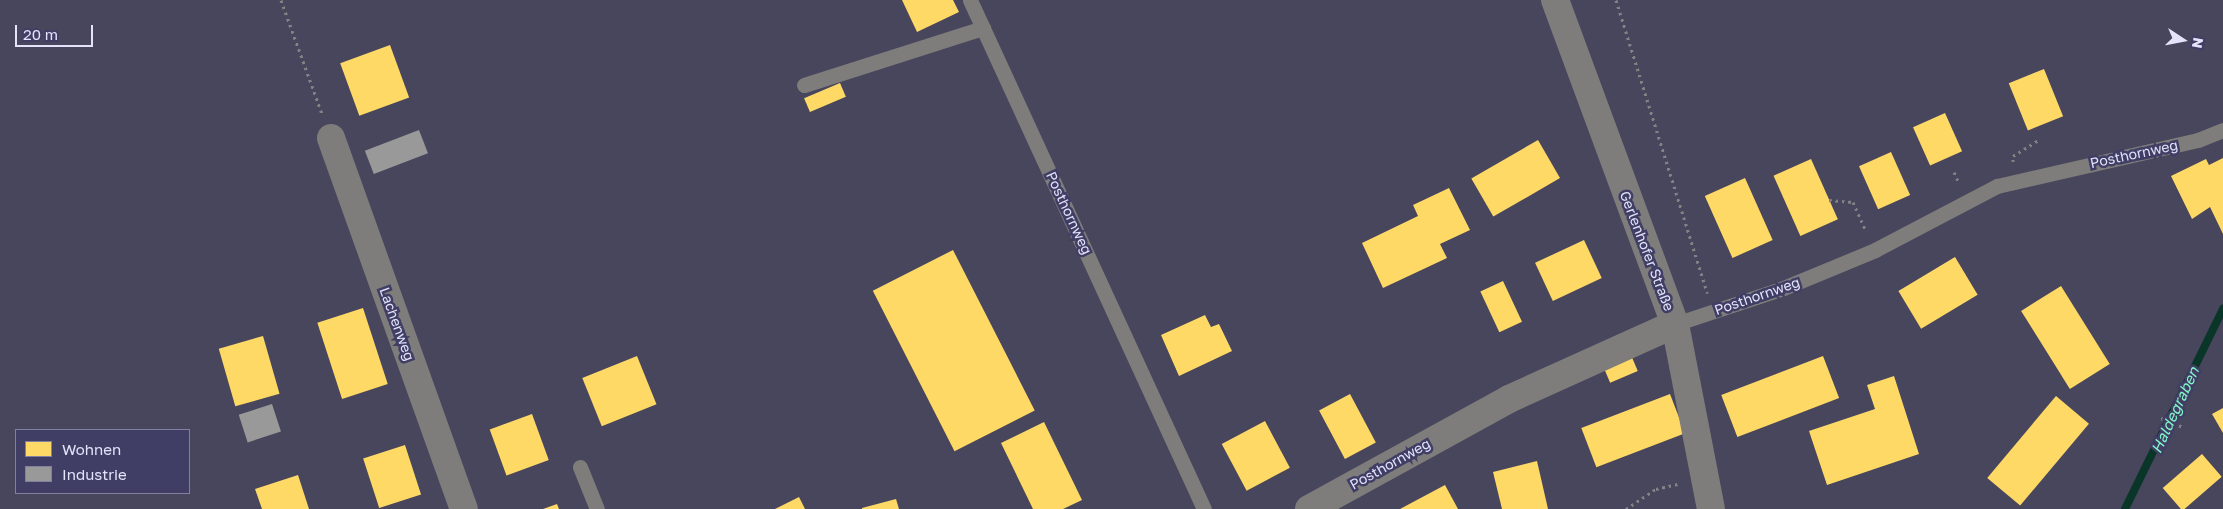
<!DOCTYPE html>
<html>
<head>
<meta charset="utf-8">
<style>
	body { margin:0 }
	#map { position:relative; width:2223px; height:509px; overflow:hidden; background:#48465c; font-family:"Golos Text",sans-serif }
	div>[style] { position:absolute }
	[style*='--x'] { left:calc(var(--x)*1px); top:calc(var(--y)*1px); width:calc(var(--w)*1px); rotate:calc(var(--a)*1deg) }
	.homes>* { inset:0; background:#ffd966; transform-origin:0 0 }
	.industry>* { inset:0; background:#999; transform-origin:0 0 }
	.stream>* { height:8px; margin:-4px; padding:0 4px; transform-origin:4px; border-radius:4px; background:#093628 }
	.path>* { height:3px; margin-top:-1.5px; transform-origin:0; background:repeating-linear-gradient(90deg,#838285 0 2.5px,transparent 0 6.5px) }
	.lane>* { height:15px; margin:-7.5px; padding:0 7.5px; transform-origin:7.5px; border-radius:7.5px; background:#7e7d7b }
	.street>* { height:28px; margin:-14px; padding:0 14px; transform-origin:14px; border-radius:14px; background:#7e7d7b }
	span { translate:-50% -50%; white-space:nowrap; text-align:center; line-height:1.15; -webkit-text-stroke:5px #403e64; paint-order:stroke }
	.street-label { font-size:14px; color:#e3e3fb }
	.water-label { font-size:15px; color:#82f7c7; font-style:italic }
	.legend { position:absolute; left:15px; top:429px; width:175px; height:65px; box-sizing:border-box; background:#403e64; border:1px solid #8180a0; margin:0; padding:6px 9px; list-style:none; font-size:15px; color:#e3e3fb }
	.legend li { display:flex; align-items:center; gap:10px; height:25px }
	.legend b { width:25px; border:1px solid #8180a0 }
	.north { position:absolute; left:2158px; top:15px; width:50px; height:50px; -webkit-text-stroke:4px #403e64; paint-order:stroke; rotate:101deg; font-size:14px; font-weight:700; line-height:20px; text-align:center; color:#e3e3fb }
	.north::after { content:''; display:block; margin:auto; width:18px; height:22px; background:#e3e3fb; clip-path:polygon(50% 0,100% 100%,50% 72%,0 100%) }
	.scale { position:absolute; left:15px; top:25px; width:78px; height:22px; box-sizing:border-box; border:2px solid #e3e3fb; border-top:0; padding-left:6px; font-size:15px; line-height:18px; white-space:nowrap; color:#e3e3fb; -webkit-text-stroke:4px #403e64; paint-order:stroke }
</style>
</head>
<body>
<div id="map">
	<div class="homes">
		<i style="clip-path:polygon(902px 0,953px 0,959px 12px,917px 32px)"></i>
		<i style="left:390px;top:45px;width:56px;height:53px;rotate:70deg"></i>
		<i style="left:2044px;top:69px;width:51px;height:38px;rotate:68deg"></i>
		<i style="left:840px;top:83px;width:15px;height:39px;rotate:67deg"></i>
		<i style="left:1945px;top:113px;width:42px;height:35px;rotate:66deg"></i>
		<i style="left:1538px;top:140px;width:44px;height:77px;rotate:60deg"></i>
		<i style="left:1891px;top:152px;width:47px;height:35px;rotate:66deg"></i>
		<i style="clip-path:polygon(2223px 158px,2223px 234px,2210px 207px,2192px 219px,2171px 176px,2206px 159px,2209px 165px)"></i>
		<i style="left:1811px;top:159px;width:66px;height:41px;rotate:66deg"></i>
		<i style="left:1745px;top:178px;width:68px;height:44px;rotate:66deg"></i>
		<i style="clip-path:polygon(1449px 188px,1470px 230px,1440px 244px,1447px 258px,1383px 288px,1362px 243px,1418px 216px,1413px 205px)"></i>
		<i style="left:1584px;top:240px;width:42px;height:54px;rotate:65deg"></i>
		<i style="left:953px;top:250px;width:180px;height:90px;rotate:63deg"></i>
		<i style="left:1955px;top:257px;width:44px;height:66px;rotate:59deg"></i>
		<i style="left:1503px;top:281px;width:45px;height:25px;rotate:65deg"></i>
		<i style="left:2061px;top:286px;width:92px;height:47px;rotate:58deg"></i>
		<i style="left:363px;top:308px;width:80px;height:48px;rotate:72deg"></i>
		<i style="clip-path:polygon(1205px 315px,1211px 327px,1219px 324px,1232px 351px,1179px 376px,1161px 335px)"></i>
		<i style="left:263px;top:336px;width:60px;height:46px;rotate:74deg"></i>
		<i style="left:1628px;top:348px;width:25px;height:30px;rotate:67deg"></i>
		<i style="left:637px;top:356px;width:52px;height:59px;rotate:68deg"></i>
		<i style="left:1823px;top:356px;width:45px;height:109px;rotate:69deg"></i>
		<i style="clip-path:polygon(1894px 376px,1919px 454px,1827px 485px,1809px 431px,1875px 409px,1867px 385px)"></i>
		<i style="left:1350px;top:394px;width:55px;height:35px;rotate:62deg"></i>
		<i style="left:1670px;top:394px;width:42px;height:95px;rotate:69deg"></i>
		<i style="left:2056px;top:396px;width:43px;height:107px;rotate:40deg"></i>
		<i style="clip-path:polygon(2223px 408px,2223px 433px,2212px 414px)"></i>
		<i style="left:532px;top:414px;width:49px;height:45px;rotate:70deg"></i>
		<i style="left:1265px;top:421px;width:53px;height:49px;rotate:62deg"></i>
		<i style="clip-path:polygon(1044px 422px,1082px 500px,1063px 509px,1033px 509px,1001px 443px)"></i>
		<i style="left:405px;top:445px;width:52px;height:44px;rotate:72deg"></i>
		<i style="left:2202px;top:454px;width:30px;height:52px;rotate:49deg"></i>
		<i style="clip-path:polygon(1537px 461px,1548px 509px,1502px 509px,1493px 472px)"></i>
		<i style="clip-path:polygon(298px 475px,309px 509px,262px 509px,255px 489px)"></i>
		<i style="clip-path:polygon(1445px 485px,1458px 509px,1400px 509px)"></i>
		<i style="clip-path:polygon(799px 497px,805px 509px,775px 509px)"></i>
		<i style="clip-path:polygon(896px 499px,899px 509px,862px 509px,862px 508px)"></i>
		<i style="clip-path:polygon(557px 504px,559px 509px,543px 509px)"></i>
	</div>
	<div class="industry">
		<i style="left:419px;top:130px;width:25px;height:58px;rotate:69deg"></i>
		<i style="left:272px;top:404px;width:29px;height:35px;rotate:72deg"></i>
	</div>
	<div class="stream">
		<i style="--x:2125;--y:509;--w:223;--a:-63.9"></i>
	</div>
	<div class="path">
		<i style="--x:281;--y:0;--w:121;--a:70.2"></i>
		<i style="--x:1616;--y:0;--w:307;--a:72.7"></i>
		<i style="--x:2013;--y:162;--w:6;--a:-90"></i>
		<i style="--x:2013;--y:156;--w:32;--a:-32"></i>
		<i style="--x:1954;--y:172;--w:12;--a:66"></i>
		<i style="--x:1829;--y:200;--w:24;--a:5"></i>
		<i style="--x:1853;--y:202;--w:32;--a:66"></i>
		<i style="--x:2161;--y:418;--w:22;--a:22"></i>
		<i style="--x:1626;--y:509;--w:36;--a:-34"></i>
		<i style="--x:1656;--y:489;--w:23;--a:-13"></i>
	</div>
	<div class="lane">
		<i style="--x:970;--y:0;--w:560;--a:65.31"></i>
		<i style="--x:804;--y:85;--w:188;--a:-17.7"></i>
		<i style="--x:1675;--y:324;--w:112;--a:-18.3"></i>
		<i style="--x:1781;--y:289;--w:102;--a:-22.5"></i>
		<i style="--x:1875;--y:250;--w:138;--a:-27.7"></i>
		<i style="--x:1997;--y:186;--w:206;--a:-12.9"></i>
		<i style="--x:2198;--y:140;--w:27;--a:-22"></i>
		<i style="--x:580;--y:467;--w:45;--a:68"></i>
	</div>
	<div class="street">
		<i style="--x:1555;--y:0;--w:346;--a:69.7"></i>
		<i style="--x:1675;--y:324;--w:188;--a:79"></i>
		<i style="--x:331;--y:138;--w:394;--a:70.3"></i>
		<i style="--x:1309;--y:509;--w:228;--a:-28.8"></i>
		<i style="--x:1509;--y:399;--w:182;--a:-24.3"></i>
	</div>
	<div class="street-label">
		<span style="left:2134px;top:154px;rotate:-12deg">Posthornweg</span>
		<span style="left:1069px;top:213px;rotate:65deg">Posthornweg</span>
		<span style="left:1647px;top:251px;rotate:69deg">Gerlenhofer Straße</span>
		<span style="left:1757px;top:296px;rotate:-19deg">Posthornweg</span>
		<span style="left:397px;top:324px;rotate:70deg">Lachenweg</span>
		<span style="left:1390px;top:464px;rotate:-29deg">Posthornweg</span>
	</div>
	<div class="water-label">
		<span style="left:2175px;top:410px;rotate:-65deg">Haldegraben</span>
	</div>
	<ul class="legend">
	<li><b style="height:14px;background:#ffd966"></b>Wohnen</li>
	<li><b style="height:14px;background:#999"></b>Industrie</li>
	</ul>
	<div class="north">N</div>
	<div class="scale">20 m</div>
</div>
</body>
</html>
